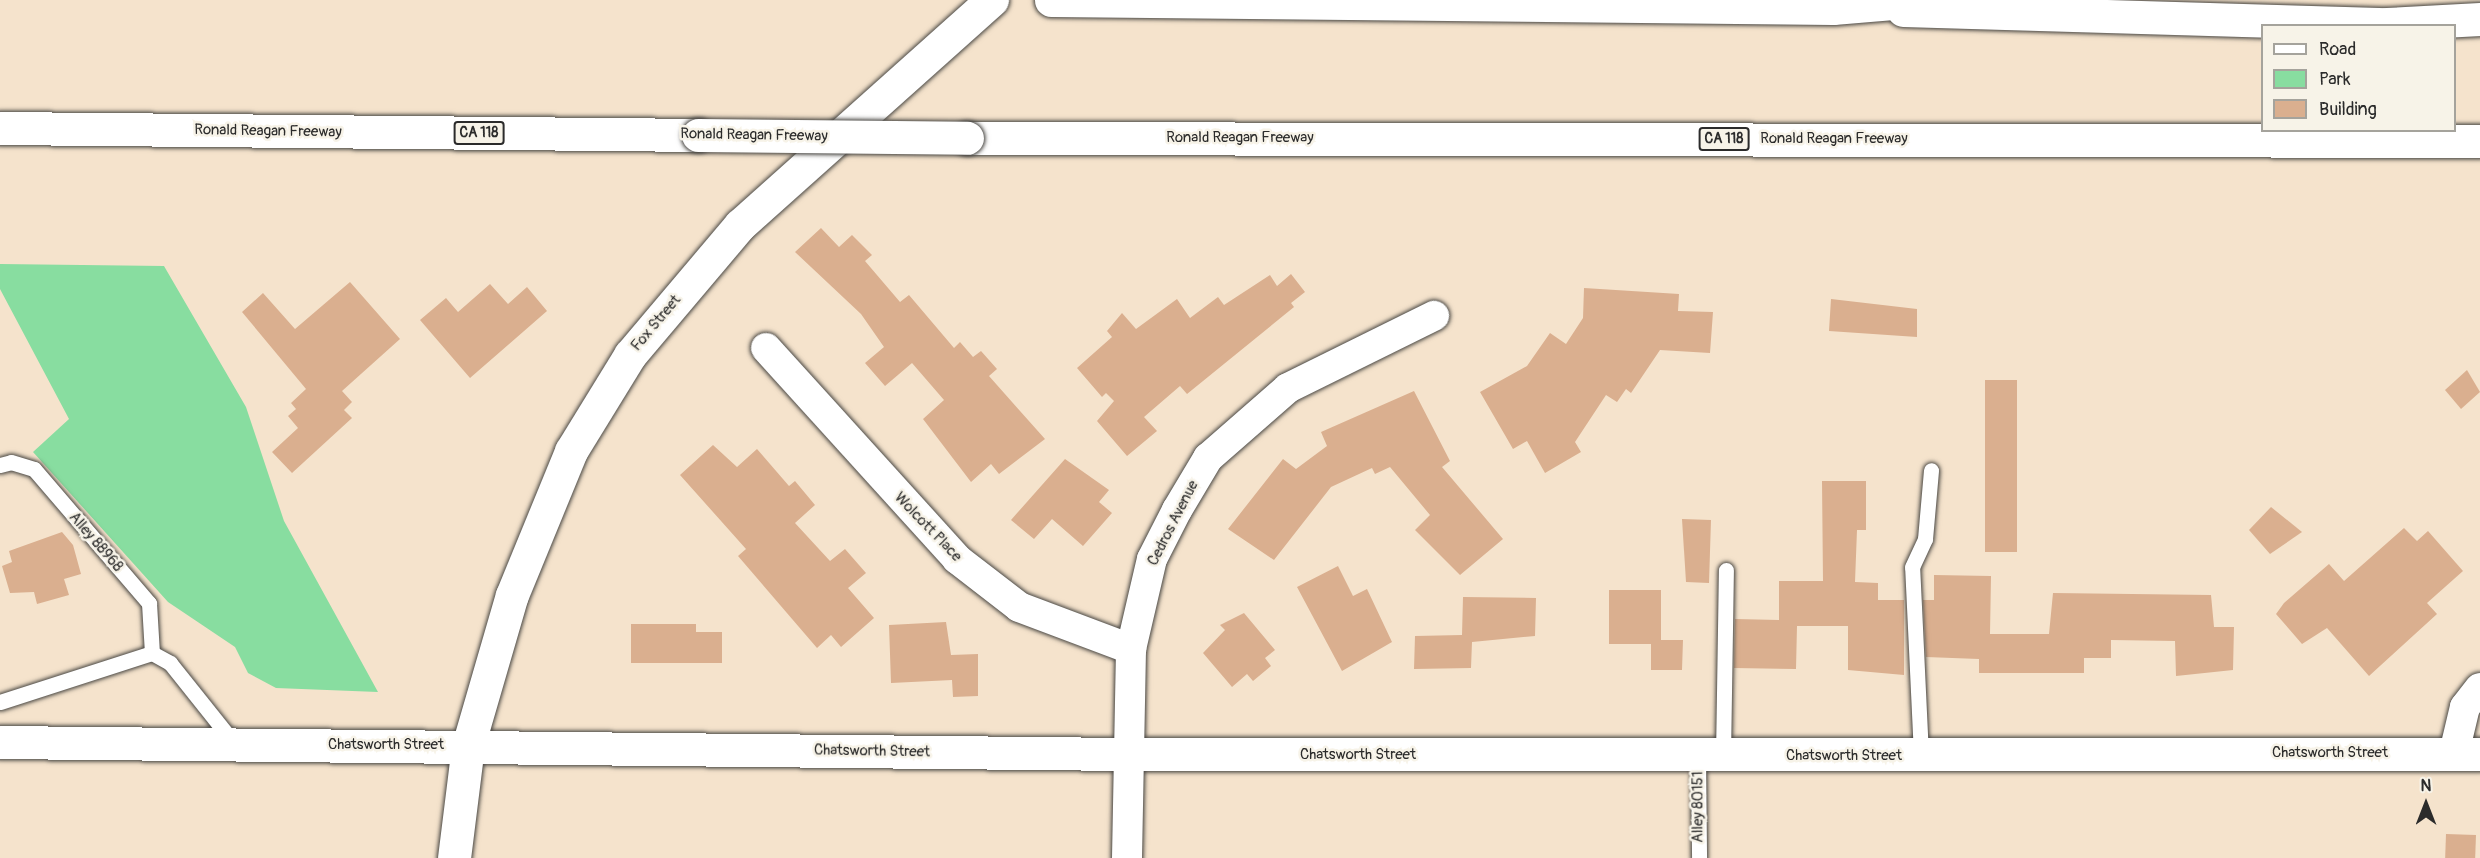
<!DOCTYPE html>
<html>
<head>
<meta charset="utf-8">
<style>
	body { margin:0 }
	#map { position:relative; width:2480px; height:858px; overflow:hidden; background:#f5e3cc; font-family:Pangolin,sans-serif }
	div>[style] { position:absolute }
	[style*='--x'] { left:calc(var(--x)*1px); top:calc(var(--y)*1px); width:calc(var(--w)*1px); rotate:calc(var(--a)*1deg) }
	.green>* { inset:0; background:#88dda0 }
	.building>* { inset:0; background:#daaf8f; transform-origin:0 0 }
	.roads { filter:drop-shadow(0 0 2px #494743) drop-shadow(0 0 2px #494743) }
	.lane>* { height:15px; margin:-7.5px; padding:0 7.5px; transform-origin:7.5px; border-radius:7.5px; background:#fff }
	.street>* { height:30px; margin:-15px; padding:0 15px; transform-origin:15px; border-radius:15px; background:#fff }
	.secondary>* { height:33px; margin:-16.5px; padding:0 16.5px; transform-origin:16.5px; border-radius:16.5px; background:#fff }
	.primary>* { height:33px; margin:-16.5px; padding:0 16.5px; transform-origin:16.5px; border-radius:16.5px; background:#fff }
	.highway>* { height:33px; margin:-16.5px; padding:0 16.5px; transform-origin:16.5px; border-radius:16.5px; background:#fff }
	.bridges { filter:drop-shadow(0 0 2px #494743) drop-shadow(0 0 2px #494743) }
	.highway-bridge>* { height:33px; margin:-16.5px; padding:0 16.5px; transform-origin:16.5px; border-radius:16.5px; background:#fff }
	span { translate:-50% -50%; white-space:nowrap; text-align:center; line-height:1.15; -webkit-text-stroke:5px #f7f3e8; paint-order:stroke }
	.shield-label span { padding:2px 4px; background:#f7f3e8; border:2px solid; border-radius:4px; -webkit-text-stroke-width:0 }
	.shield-label { font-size:14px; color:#2b2b2b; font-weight:700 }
	.street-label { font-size:15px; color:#2b2b2b }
	.legend { position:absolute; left:2261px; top:24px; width:195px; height:108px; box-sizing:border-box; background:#f7f3e8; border:2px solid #a5a39c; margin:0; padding:8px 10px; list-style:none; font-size:18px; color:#2b2b2b }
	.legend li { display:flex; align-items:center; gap:12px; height:30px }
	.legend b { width:30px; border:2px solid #a5a39c }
	.north { position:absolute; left:2396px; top:774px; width:60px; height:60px; -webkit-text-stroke:4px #f7f3e8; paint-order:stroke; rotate:0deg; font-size:16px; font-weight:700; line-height:24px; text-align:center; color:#2b2b2b }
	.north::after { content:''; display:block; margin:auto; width:21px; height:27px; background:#2b2b2b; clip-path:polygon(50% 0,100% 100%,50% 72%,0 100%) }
</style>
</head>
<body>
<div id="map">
	<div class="green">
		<i style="clip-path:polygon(0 264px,164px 266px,246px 407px,284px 521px,378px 692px,276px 688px,248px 673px,235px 647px,168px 602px,33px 452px,69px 419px,0 289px)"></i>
	</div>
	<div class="building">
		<i style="clip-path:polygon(821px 228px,839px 247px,852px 235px,872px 255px,865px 261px,900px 302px,909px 295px,954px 348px,960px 342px,973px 357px,981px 351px,997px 369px,989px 376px,1045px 439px,999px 474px,991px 464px,971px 482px,923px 419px,944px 400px,912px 363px,885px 386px,865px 363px,884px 347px,861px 314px,795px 252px)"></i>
		<i style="clip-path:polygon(1291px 274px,1305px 292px,1291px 303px,1294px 307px,1187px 394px,1180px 386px,1144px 417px,1157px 431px,1127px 456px,1097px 421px,1114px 401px,1106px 393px,1102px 397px,1077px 368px,1112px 337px,1107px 331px,1122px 313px,1136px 329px,1177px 299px,1190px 318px,1218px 297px,1224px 305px,1270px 275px,1277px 286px)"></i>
		<i style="clip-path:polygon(350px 282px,400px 339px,342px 391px,352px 402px,344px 410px,352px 418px,292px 473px,272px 452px,298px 428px,288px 416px,296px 409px,291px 403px,306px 389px,242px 312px,263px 293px,295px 329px)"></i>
		<i style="clip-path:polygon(490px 284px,508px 304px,527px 287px,547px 311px,470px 378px,420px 320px,446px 298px,458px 312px)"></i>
		<i style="clip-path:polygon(1584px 288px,1679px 294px,1678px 311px,1713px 312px,1710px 353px,1660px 350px,1631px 393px,1626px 389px,1617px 402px,1606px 395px,1575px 442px,1581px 452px,1545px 473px,1527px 441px,1513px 449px,1480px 392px,1527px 366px,1550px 333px,1566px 344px,1583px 318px)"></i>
		<i style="clip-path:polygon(1831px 299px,1917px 309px,1917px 337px,1829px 331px)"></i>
		<i style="clip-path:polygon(2467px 370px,2480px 392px,2461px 409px,2445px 390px)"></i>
		<i style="left:1985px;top:380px;width:32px;height:172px"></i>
		<i style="clip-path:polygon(1414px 391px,1450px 461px,1442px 467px,1503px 539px,1460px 575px,1415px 530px,1430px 515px,1390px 467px,1375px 474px,1372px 468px,1331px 487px,1274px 560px,1228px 529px,1283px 459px,1296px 469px,1327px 446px,1321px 432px)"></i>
		<i style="clip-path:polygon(713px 445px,737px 467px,757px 449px,789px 486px,795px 481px,815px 505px,795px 523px,830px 561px,845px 549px,866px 573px,848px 588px,874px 618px,841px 647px,831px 635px,817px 648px,738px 556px,746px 549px,680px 475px)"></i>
		<i style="clip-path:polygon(1065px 459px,1109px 490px,1099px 502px,1112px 513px,1083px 546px,1052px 519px,1034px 539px,1011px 520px)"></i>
		<i style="clip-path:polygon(1822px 481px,1866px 481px,1866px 530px,1857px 530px,1855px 582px,1878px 583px,1878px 600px,1904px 600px,1904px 675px,1848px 670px,1848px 626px,1797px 626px,1796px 669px,1734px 668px,1735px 619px,1779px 620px,1779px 581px,1823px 581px)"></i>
		<i style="clip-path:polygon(2271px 507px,2302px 532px,2270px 554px,2249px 530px)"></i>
		<i style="clip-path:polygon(1682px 519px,1711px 520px,1709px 583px,1686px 582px)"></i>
		<i style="clip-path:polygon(2404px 528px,2417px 541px,2428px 531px,2463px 571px,2427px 603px,2437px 614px,2369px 676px,2327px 628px,2302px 644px,2276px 614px,2284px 603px,2329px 564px,2344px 581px)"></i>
		<i style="clip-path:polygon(62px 532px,73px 545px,81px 574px,64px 579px,69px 595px,37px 604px,34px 592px,10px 593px,2px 566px,12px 562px,9px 551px)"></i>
		<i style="clip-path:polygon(1338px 566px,1353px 596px,1367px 589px,1392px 642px,1342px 671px,1297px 587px)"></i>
		<i style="clip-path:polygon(1934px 575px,1991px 576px,1990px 634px,2049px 634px,2053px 593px,2211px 595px,2214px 627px,2234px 627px,2233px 670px,2176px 676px,2175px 641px,2111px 640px,2111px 658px,2084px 658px,2084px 673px,1979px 673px,1979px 659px,1926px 657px,1923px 600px,1934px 600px)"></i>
		<i style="clip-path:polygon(1609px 590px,1661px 590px,1661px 640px,1683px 640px,1682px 670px,1651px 670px,1651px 644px,1609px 644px)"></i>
		<i style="clip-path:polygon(1463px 597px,1536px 598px,1535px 636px,1472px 642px,1471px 668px,1414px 669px,1415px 636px,1462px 635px)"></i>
		<i style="clip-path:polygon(1244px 613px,1275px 650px,1265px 658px,1271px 666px,1253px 681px,1247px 674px,1232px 687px,1203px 653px,1225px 630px,1220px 625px)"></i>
		<i style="clip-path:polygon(946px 622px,951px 655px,978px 654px,978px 696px,953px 697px,952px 680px,891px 683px,889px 625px)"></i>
		<i style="clip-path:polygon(631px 624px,696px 624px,696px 632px,722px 632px,722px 663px,631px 663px)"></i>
		<i style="left:2446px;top:834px;width:30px;height:24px;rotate:2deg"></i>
	</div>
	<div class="roads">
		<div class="lane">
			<i style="--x:0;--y:465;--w:11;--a:-15"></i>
			<i style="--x:11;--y:462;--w:24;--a:17"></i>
			<i style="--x:34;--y:469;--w:177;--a:49.4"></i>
			<i style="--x:149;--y:603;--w:50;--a:86.6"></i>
			<i style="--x:0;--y:702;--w:160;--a:-17.9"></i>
			<i style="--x:152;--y:653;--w:21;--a:29"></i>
			<i style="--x:170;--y:663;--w:101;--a:51.4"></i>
			<i style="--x:1921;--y:755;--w:188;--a:-92.7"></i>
			<i style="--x:1912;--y:567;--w:31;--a:-65"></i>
			<i style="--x:1925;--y:539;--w:69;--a:-85"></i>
			<i style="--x:1698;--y:756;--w:102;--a:89.4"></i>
			<i style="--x:1723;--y:756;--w:186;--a:-89.1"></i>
		</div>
		<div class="street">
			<i style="--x:766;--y:348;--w:285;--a:47.8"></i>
			<i style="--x:957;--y:559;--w:78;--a:37.7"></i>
			<i style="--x:1019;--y:607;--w:120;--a:20.6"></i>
			<i style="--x:2454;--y:753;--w:47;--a:-76.6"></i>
			<i style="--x:2465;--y:707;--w:24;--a:-52"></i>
			<i style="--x:1127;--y:858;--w:209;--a:-88.9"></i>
			<i style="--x:1131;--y:649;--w:92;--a:-76.9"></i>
			<i style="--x:1152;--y:559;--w:55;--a:-63"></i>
			<i style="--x:1177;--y:510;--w:61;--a:-59.2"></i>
			<i style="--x:1208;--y:458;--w:106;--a:-41.2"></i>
			<i style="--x:1288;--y:388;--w:163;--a:-26.3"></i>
		</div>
		<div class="secondary">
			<i style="--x:0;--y:742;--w:1129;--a:0.61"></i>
			<i style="--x:1129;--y:754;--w:1351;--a:0"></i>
			<i style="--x:468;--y:746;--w:157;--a:-73.8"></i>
			<i style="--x:512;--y:595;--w:156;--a:-67.7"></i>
			<i style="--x:571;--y:451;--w:113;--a:-58.4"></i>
			<i style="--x:630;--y:355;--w:170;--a:-49.8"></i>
			<i style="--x:740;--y:225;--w:338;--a:-41.8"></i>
		</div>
		<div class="primary">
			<i style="--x:454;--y:858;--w:113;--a:-82.9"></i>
		</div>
		<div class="highway">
			<i style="--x:1051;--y:0;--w:782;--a:0.59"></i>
			<i style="--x:1833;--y:8;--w:96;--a:-4.8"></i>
			<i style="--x:1903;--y:10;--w:484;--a:1.7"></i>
			<i style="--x:2387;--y:24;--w:93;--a:-3.1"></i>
			<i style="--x:0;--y:128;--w:698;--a:0.57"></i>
			<i style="--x:967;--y:138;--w:1513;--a:0.11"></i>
		</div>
	</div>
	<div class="bridges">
		<div class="highway-bridge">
			<i style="--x:698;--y:135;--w:269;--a:0.6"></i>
		</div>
	</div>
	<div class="shield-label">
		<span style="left:479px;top:133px">CA 118</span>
		<span style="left:1724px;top:139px">CA 118</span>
	</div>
	<div class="street-label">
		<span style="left:268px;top:131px;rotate:1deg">Ronald Reagan Freeway</span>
		<span style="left:754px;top:135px;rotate:1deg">Ronald Reagan Freeway</span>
		<span style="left:1240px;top:138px">Ronald Reagan Freeway</span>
		<span style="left:1834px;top:139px">Ronald Reagan Freeway</span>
		<span style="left:656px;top:323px;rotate:-50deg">Fox Street</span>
		<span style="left:1173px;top:523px;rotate:-63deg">Cedros Avenue</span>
		<span style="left:928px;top:527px;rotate:46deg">Wolcott Place</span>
		<span style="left:96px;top:542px;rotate:49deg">Alley 88968</span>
		<span style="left:386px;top:745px">Chatsworth Street</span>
		<span style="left:872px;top:751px;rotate:1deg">Chatsworth Street</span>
		<span style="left:2330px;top:753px">Chatsworth Street</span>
		<span style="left:1358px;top:755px">Chatsworth Street</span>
		<span style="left:1844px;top:756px">Chatsworth Street</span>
		<span style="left:1698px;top:807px;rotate:-90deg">Alley 80151</span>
	</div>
	<ul class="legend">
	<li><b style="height:8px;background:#fff"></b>Road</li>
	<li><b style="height:16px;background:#88dda0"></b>Park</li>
	<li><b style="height:16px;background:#daaf8f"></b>Building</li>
	</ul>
	<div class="north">N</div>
</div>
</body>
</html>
